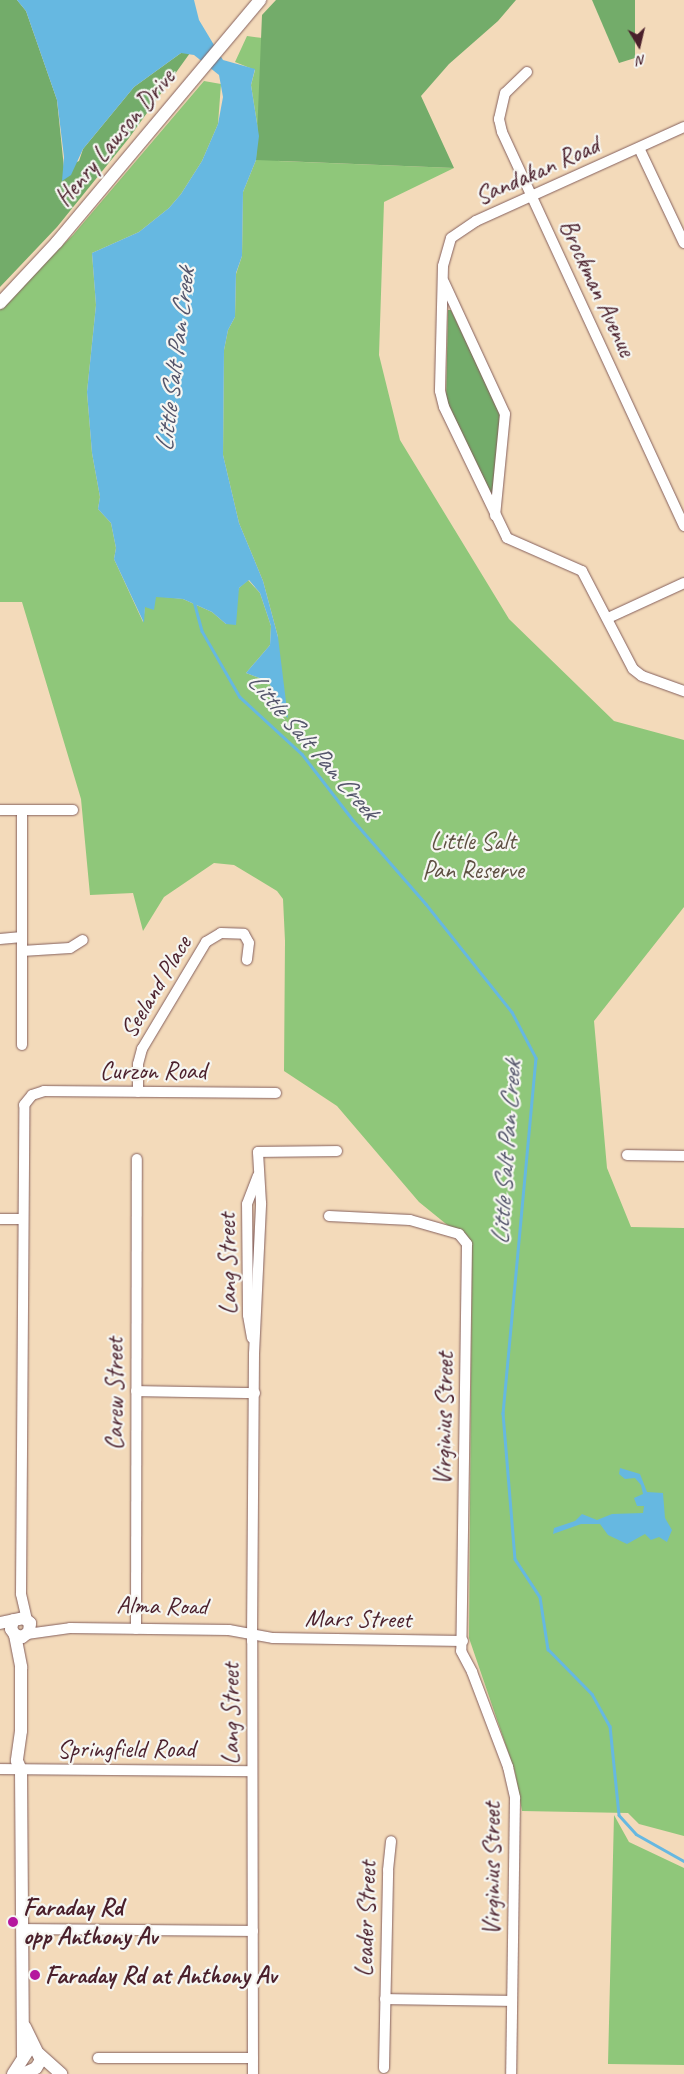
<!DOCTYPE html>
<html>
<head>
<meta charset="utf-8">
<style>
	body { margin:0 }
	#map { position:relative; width:684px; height:2074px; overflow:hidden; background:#f3daba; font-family:Caveat,sans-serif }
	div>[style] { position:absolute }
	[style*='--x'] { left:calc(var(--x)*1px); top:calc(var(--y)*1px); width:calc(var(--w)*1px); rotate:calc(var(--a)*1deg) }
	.green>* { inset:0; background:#8fc77a }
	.forest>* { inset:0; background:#73ac6a }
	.water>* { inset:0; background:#66b8e1 }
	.stream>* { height:2.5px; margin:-1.25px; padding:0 1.25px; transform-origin:1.25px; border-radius:1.25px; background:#66b8e1 }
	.roads { filter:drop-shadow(0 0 1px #85605d) drop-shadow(0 0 1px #85605d) }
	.minor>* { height:10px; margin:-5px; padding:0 5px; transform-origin:5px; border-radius:5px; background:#fff }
	.major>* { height:12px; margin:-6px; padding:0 6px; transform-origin:6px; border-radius:6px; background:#fff }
	.dots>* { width:14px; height:14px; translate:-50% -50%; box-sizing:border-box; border:2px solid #f6f6f2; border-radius:50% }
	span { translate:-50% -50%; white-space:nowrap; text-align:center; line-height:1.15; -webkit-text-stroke:4.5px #f6f6f2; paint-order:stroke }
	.street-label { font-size:25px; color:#4a1f2b }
	.park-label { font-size:25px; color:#5f5143 }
	.poi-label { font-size:25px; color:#4a1f2b; font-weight:700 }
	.left { translate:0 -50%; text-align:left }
	.water-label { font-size:26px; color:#54556b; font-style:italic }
	.north { position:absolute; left:614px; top:20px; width:50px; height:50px; -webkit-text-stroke:4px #f6f6f2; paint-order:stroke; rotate:171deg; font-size:14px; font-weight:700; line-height:20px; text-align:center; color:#4a1f2b }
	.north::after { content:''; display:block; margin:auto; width:18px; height:22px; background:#4a1f2b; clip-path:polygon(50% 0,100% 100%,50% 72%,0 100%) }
</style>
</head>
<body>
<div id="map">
	<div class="green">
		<i style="clip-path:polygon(247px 36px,271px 39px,278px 161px,454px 168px,384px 202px,379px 355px,400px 440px,509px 619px,614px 721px,684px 740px,684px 907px,594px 1021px,607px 1168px,631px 1227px,684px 1228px,684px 1836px,639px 1824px,628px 1813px,522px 1811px,515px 1772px,469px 1638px,472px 1245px,419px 1202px,337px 1106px,284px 1071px,285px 941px,283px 899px,277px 891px,234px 865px,214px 863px,164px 897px,143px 931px,133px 893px,90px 895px,81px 799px,22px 602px,0 602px,0 307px,73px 235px,204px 81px,221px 84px,218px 124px,202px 161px,181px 194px,169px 208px,139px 232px,92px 253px,96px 305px,87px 392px,92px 453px,100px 497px,98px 509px,111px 523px,116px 548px,114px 559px,143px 622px,145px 607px,156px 596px,183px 599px,212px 612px,226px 624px,239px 588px,248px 580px,260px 593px,271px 626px,270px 645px,246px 673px,268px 681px,276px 696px,278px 710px,278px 637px,263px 581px,239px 523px,223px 455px,224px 350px,228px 330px,235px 317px,236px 274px,242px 256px,243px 192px,256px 160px,259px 136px,251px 85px,255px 70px,235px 62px)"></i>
		<i style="clip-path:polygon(614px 1815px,629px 1842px,684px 1868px,684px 2065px,608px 2064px)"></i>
	</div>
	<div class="forest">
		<i style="clip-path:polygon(0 0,17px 0,26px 11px,57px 100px,64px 168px,79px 161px,83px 149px,134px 87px,181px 53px,190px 53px,129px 138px,57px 227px,0 287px)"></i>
		<i style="clip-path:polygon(276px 0,516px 0,498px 21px,449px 64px,421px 96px,454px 168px,256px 160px,262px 15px)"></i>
		<i style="clip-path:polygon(592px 0,635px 0,635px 58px,619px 63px)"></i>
		<i style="clip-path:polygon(448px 310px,451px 310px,500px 413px,493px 499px,446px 400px)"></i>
	</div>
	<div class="water">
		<i style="clip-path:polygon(17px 0,194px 0,199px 20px,223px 60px,255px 69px,251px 85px,259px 136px,256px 160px,243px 192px,242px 256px,236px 273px,235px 317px,228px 330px,224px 350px,223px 455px,239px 523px,263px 581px,278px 637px,288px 718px,278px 710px,276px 696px,268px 681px,246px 673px,270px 645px,271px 626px,260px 593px,249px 580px,239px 588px,236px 625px,226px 624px,212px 612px,183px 599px,156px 597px,154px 610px,145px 607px,144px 623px,114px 559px,116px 548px,111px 523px,98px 509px,100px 497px,92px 453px,87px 392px,96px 305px,92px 253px,139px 232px,169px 208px,181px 194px,202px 161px,218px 124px,223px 97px,219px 75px,194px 55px,181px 53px,134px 87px,83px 149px,71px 175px,62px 181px,64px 157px,57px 100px,26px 11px)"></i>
		<i style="clip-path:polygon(620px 1468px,640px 1474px,647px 1492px,663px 1493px,665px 1518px,672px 1530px,667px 1542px,659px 1537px,651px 1540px,645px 1534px,627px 1544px,608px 1535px,600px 1524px,581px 1524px,553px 1534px,554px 1528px,575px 1521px,582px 1514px,597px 1520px,612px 1514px,643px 1513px,644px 1506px,637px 1506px,634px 1498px,643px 1494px,641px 1485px,635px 1478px,625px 1479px,619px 1474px)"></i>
	</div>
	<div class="stream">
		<i style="--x:194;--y:601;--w:31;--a:75"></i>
		<i style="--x:202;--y:631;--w:76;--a:60.1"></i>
		<i style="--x:240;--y:697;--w:84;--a:42.6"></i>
		<i style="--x:302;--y:754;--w:83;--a:52.3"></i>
		<i style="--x:353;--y:820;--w:111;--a:49"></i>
		<i style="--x:426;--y:904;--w:138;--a:51.5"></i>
		<i style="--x:512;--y:1012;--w:52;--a:62.4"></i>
		<i style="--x:536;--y:1058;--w:357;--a:95.3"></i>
		<i style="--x:503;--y:1413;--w:146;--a:85.3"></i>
		<i style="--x:515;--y:1559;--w:45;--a:56.7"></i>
		<i style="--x:540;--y:1597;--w:53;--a:81.3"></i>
		<i style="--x:548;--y:1649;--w:63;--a:45.6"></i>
		<i style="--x:592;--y:1694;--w:37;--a:61"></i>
		<i style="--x:610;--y:1726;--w:89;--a:84.2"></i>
		<i style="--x:619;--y:1815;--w:25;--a:48"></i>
		<i style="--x:636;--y:1834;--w:55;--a:29.4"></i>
	</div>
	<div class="roads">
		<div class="minor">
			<i style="--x:527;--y:72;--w:30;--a:136"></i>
			<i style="--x:505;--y:93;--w:27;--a:103"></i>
			<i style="--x:499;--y:119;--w:13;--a:77"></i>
			<i style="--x:502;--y:132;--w:434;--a:65.2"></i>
			<i style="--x:684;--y:127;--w:228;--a:155.7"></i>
			<i style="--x:476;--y:221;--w:30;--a:146"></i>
			<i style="--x:451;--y:238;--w:29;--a:106"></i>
			<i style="--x:443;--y:266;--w:125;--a:91.4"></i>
			<i style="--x:440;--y:391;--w:16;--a:76"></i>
			<i style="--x:444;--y:407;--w:145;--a:64.3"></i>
			<i style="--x:507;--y:538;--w:82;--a:23.7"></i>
			<i style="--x:582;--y:571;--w:110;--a:62.5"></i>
			<i style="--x:633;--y:669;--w:11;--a:38"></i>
			<i style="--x:642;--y:676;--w:45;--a:19.7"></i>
			<i style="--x:639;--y:148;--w:105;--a:64.7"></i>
			<i style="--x:444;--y:282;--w:145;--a:65.2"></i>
			<i style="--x:505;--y:414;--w:102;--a:95.6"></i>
			<i style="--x:608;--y:618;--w:84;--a:-24.7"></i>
			<i style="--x:0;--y:810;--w:73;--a:0"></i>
			<i style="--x:0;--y:939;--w:22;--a:-5"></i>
			<i style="--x:22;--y:951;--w:48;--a:-3.6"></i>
			<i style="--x:70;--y:948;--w:15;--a:-32"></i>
			<i style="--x:22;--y:1045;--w:235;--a:-90"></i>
			<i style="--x:138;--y:1092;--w:28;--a:-90"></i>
			<i style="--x:138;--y:1064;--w:16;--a:-75"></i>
			<i style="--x:142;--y:1049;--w:125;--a:-59.1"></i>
			<i style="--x:206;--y:942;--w:17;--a:-31"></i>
			<i style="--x:221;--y:933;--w:23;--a:2"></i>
			<i style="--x:244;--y:934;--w:10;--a:61"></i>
			<i style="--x:249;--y:943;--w:17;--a:97"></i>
			<i style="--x:627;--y:1155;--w:57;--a:1"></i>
			<i style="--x:329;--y:1216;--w:81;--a:2.8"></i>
			<i style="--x:410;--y:1220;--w:51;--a:15.9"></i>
			<i style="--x:459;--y:1234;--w:13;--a:51"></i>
			<i style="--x:467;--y:1244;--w:407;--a:90.8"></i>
			<i style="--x:461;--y:1651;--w:24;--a:62"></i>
			<i style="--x:472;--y:1672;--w:102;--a:69.2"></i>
			<i style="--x:508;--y:1767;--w:32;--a:77"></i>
			<i style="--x:515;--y:1798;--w:276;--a:90.8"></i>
			<i style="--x:0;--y:1219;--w:21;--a:0"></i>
			<i style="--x:252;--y:1338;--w:23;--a:-100"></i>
			<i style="--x:248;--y:1315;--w:111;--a:-90.5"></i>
			<i style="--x:247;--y:1204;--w:30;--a:-69"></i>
			<i style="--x:136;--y:1391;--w:119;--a:1"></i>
			<i style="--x:27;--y:1620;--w:27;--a:-103"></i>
			<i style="--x:21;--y:1594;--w:489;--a:-89.6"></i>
			<i style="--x:24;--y:1105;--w:13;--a:-51"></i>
			<i style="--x:32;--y:1095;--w:13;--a:-18"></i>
			<i style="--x:44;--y:1091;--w:232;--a:0.5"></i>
			<i style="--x:136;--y:1629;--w:470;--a:-89.9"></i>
			<i style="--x:27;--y:1634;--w:43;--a:-7.9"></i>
			<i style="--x:70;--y:1628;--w:159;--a:0.7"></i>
			<i style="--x:229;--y:1630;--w:45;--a:10.3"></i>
			<i style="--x:273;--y:1638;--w:190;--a:0.9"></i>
			<i style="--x:0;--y:1769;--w:252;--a:0.5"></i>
			<i style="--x:22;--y:1929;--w:231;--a:0.5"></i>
			<i style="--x:385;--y:1999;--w:127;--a:0.9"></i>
			<i style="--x:98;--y:2058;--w:155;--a:0"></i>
			<i style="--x:384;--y:2068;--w:198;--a:-88.8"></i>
			<i style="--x:388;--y:1870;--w:29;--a:-84"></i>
			<i style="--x:253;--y:2074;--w:433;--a:-90.1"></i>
			<i style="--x:252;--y:1641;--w:287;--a:-89.6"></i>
			<i style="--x:254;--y:1354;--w:151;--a:-87.3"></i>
			<i style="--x:261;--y:1203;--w:51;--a:-93.4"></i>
			<i style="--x:258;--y:1152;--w:79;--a:-0.7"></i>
		</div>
		<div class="major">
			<i style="--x:0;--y:303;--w:83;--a:-46.9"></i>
			<i style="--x:57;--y:242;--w:316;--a:-50"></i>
			<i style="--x:0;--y:1623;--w:25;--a:-12"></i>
			<i style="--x:24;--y:1618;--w:8;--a:40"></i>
			<i style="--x:30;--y:1623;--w:9;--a:96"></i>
			<i style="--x:29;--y:1632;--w:9;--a:144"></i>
			<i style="--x:22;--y:1637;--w:7;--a:-164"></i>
			<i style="--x:15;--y:1635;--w:7;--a:-124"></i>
			<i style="--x:11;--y:1629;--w:9;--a:-77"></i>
			<i style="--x:15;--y:1635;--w:33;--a:79"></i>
			<i style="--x:21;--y:1667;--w:64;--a:90"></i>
			<i style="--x:21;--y:1731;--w:30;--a:98"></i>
			<i style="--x:17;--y:1761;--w:10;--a:66"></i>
			<i style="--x:21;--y:1770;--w:286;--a:89.6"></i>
			<i style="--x:39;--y:2054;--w:30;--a:42"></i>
			<i style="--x:13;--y:2074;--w:27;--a:-57"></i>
			<i style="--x:23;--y:2074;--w:14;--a:-25"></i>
			<i style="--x:36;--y:2068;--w:9;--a:-58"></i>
			<i style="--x:41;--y:2060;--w:37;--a:-116"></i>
		</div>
	</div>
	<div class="dots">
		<i style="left:13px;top:1922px;background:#b5179e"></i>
		<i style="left:35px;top:1975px;background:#b5179e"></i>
	</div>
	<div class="street-label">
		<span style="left:115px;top:138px;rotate:-50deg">Henry Lawson Drive</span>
		<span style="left:537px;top:171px;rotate:-24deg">Sandakan Road</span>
		<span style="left:597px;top:288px;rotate:65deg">Brockman Avenue</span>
		<span style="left:156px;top:987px;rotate:-59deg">Seeland Place</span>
		<span style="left:153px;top:1071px">Curzon Road</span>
		<span style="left:228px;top:1264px;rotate:-91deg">Lang Street</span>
		<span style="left:115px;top:1394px;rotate:-90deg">Carew Street</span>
		<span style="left:444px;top:1419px;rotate:-89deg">Virginius Street</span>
		<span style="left:162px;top:1606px;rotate:1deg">Alma Road</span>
		<span style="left:358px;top:1619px;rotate:1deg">Mars Street</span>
		<span style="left:231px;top:1714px;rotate:-90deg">Lang Street</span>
		<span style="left:126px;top:1749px">Springfield Road</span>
		<span style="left:492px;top:1869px;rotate:-90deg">Virginius Street</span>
		<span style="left:366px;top:1919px;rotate:-88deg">Leader Street</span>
	</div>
	<div class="park-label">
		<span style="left:473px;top:856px">Little Salt<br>Pan Reserve</span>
	</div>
	<div class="poi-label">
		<span class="left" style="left:23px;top:1922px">Faraday Rd<br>opp Anthony Av</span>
		<span class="left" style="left:45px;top:1975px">Faraday Rd at Anthony Av</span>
	</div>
	<div class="water-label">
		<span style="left:175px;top:360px;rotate:-83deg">Little Salt Pan Creek</span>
		<span style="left:313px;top:746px;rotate:49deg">Little Salt Pan Creek</span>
		<span style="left:506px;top:1153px;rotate:-86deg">Little Salt Pan Creek</span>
	</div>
	<div class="north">N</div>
</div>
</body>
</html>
